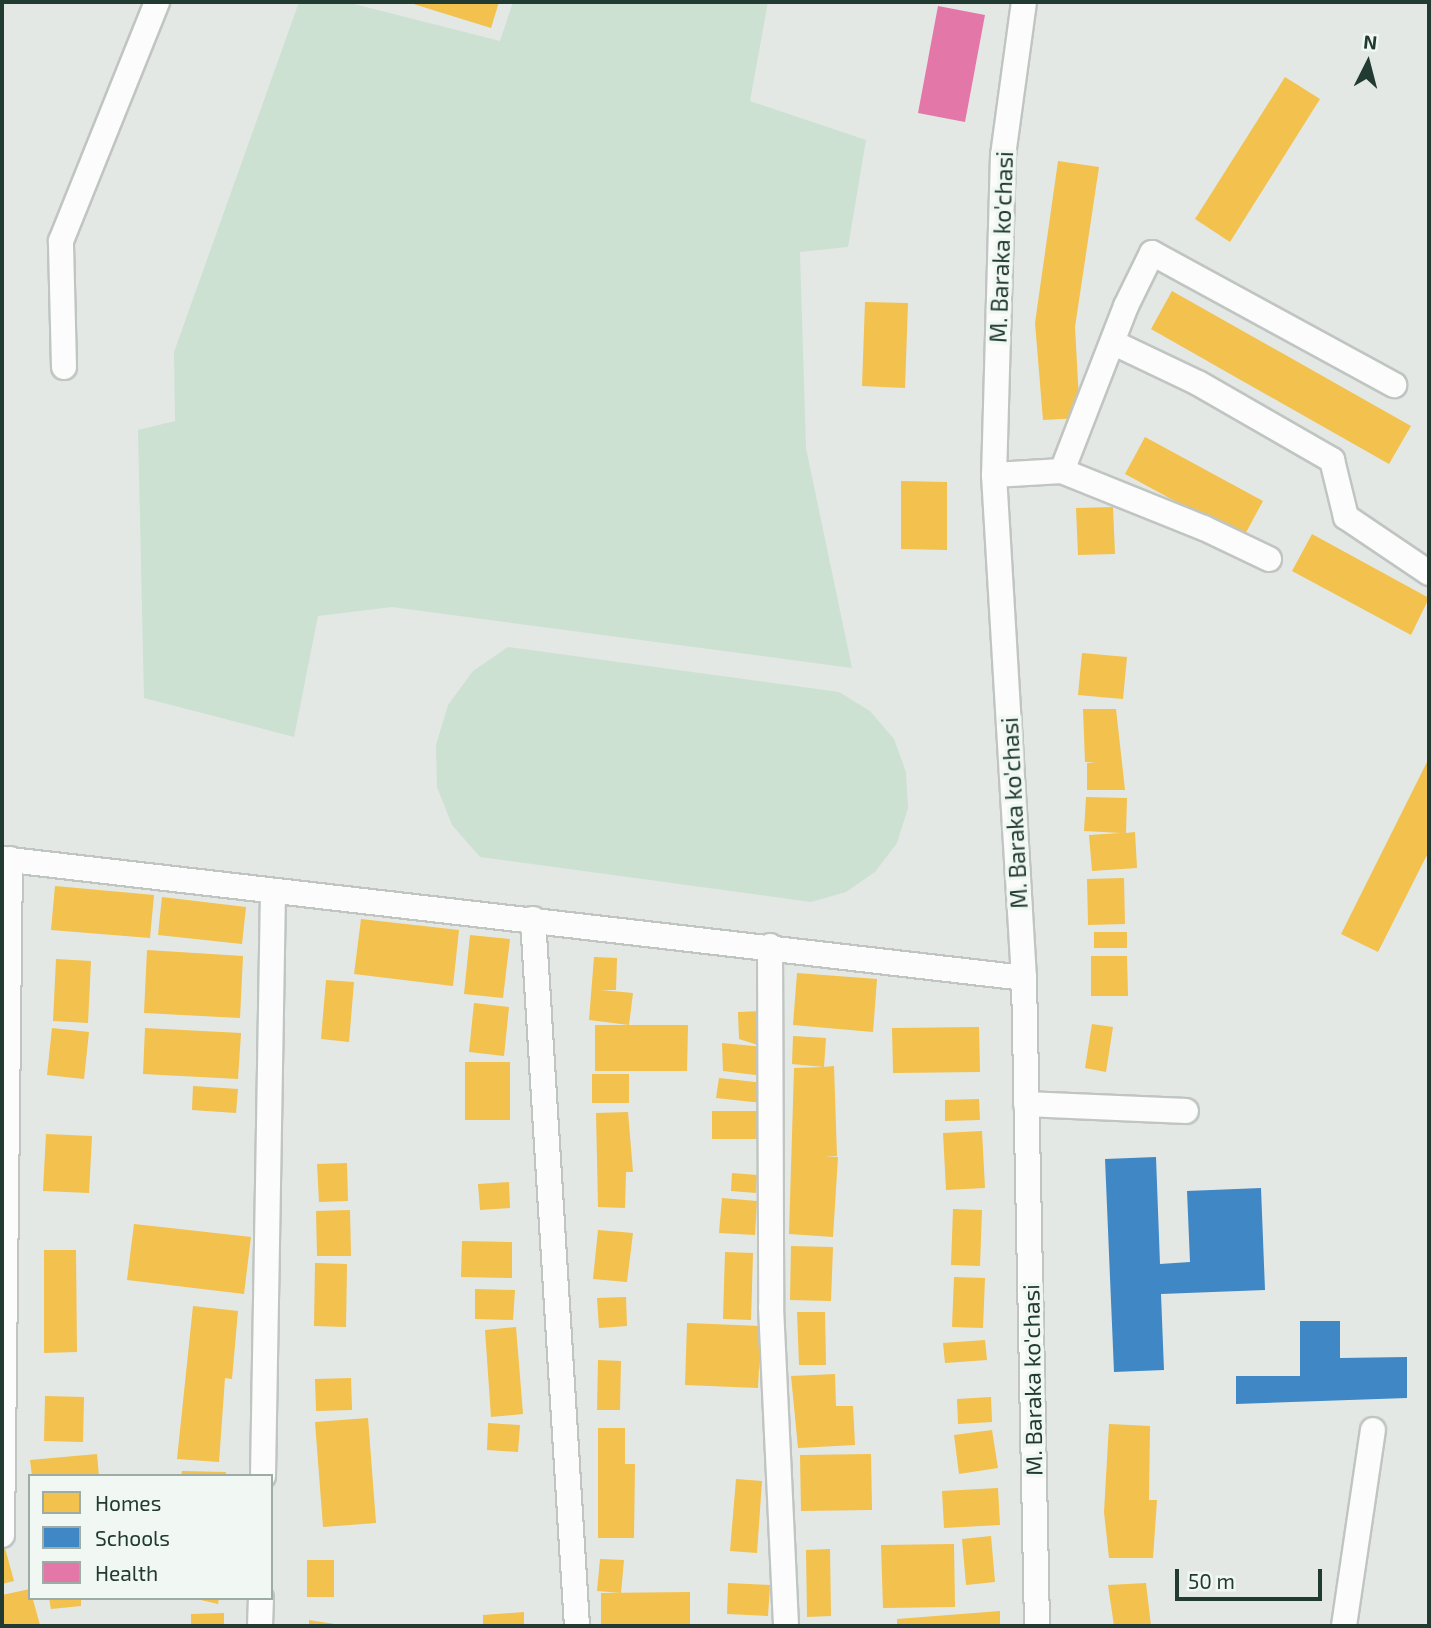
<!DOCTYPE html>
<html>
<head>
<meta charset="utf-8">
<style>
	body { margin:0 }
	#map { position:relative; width:1431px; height:1628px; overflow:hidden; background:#e3e8e5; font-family:"Exo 2",sans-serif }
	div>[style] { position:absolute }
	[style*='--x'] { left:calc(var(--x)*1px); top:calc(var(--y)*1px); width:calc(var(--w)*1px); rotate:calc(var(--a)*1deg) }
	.green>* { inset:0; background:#cce1d1 }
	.homes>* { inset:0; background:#f2c14e }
	.schools>* { inset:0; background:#3f88c5 }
	.health>* { inset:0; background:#e377a8 }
	.roads { filter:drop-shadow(2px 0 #c0c5c2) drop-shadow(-2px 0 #c0c5c2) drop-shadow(0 2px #c0c5c2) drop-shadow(0 -2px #c0c5c2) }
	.minor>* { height:24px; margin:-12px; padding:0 12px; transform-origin:12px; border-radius:12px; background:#fbfcfb }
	span { translate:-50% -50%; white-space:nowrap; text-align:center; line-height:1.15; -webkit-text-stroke:7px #f1f8f4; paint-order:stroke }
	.street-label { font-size:23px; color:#213b32 }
	.frame { position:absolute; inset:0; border:4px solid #213b32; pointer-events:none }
	.legend { position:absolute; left:28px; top:1474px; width:245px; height:126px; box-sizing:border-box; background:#f1f8f4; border:2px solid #9eaca6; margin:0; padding:9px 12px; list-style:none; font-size:21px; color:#213b32 }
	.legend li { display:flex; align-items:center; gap:14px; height:35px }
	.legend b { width:35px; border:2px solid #9eaca6 }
	.north { position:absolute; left:1333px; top:28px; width:70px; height:70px; -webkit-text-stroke:5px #f1f8f4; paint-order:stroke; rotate:6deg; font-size:19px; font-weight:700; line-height:28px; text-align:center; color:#213b32 }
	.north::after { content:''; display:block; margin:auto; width:24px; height:32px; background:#213b32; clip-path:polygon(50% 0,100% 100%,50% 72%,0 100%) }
	.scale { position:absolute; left:1175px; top:1569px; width:147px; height:32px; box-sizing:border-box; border:4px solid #213b32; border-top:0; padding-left:9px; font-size:21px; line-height:24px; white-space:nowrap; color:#213b32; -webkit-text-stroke:5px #f1f8f4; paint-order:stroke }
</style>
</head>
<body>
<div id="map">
	<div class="green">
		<div style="clip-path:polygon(299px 2px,346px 2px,500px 41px,513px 2px,768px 2px,750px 101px,866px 140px,848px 247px,800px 252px,806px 448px,852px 668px,392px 607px,318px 616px,294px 737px,144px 698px,138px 430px,175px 421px,174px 352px)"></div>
		<div style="clip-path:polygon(508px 647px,839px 692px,870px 711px,894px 739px,906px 772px,908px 808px,897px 843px,875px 872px,846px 892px,811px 902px,480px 857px,452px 825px,437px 787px,436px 745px,448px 705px,473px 671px)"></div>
	</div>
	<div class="homes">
		<div style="clip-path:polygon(407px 2px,499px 2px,491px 28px)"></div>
		<div style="clip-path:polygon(1285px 77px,1320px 99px,1230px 242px,1195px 219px)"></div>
		<div style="clip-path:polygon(1058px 161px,1099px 167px,1075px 327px,1080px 418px,1043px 420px,1035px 323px)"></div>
		<div style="clip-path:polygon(1172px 291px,1411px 426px,1389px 464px,1151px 329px)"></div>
		<div style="clip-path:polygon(865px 302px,908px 303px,905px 388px,862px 386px)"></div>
		<div style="clip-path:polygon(1145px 437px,1263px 501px,1243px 538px,1125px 474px)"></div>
		<div style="clip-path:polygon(901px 481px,947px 482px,947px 550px,901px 549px)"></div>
		<div style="clip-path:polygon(1113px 507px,1115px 554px,1078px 555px,1076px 508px)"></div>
		<div style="clip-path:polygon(1312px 534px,1429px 598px,1411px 635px,1292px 571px)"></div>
		<div style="clip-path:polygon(1082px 653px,1127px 657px,1123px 699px,1078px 695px)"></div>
		<div style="clip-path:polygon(1083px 709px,1116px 709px,1125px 790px,1087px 790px,1087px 763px,1096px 762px,1085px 762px)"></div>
		<div style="clip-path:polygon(1429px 758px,1429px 851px,1378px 952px,1341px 934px)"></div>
		<div style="clip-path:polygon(1086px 797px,1127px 798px,1126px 833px,1135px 832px,1137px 868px,1092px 871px,1089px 835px,1121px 833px,1084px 831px)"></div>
		<div style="clip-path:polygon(1124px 878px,1125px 924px,1088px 925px,1087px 879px)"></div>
		<div style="clip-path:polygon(55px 886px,154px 895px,150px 938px,51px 930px)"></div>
		<div style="clip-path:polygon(162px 897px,246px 907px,242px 944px,158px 935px)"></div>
		<div style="clip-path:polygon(361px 919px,459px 930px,453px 986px,354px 974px)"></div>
		<div style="clip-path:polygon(1094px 932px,1127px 932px,1127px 948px,1094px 948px)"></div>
		<div style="clip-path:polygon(470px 935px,510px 939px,503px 998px,464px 994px)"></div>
		<div style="clip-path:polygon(147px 950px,243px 956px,240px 1018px,144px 1013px)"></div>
		<div style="clip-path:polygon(1091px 956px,1127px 956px,1128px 996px,1091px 996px)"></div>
		<div style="clip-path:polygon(594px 957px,617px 958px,616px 990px,601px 990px,633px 993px,629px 1025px,589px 1020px)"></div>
		<div style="clip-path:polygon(56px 959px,91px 961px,88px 1023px,53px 1021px)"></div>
		<div style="clip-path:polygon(797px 973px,877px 979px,873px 1032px,793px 1025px)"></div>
		<div style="clip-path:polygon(326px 980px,354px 982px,349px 1042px,321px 1039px)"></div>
		<div style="clip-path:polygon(474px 1003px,509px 1007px,504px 1056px,469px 1052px)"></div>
		<div style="clip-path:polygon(763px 1011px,764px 1047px,739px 1039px,738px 1012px)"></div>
		<div style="clip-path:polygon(1092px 1024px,1113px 1027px,1106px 1072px,1085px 1068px)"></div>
		<div style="clip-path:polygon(595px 1025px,688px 1025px,687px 1071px,595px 1071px)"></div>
		<div style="clip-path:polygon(979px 1027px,980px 1072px,893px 1073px,892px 1028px)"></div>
		<div style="clip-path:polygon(52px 1028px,89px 1032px,84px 1079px,47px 1075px)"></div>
		<div style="clip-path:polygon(145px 1028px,241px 1033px,238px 1079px,143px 1074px)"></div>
		<div style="clip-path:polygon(793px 1036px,826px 1038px,824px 1067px,834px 1066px,837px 1156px,825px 1156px,838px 1157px,833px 1237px,789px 1234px,794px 1068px,824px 1067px,792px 1064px)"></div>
		<div style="clip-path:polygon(722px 1043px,764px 1047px,763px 1076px,723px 1071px)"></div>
		<div style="clip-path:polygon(465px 1062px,510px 1062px,510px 1120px,465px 1120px)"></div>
		<div style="clip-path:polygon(592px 1074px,629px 1074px,629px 1103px,592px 1103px)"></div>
		<div style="clip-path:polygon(719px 1078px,764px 1083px,762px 1103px,716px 1098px)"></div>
		<div style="clip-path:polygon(193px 1086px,238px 1089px,236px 1113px,192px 1110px)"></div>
		<div style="clip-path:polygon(979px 1099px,980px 1120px,945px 1121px,945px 1100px)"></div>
		<div style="clip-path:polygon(712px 1111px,759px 1111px,759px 1139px,712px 1139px)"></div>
		<div style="clip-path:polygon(628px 1112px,633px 1172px,626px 1172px,625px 1208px,598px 1207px,596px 1113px)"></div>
		<div style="clip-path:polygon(982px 1131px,985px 1188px,946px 1190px,943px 1133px)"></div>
		<div style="clip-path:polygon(46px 1134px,92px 1136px,89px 1193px,43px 1191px)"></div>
		<div style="clip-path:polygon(347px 1163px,348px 1201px,319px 1202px,317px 1164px)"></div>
		<div style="clip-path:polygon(732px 1173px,757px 1175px,756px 1193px,731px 1191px)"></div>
		<div style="clip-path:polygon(509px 1182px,510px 1208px,480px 1210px,478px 1184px)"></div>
		<div style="clip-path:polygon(722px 1198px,757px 1201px,755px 1235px,719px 1233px)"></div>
		<div style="clip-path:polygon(953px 1209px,982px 1210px,980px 1266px,951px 1265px)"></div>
		<div style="clip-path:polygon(350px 1210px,351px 1256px,317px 1256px,316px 1211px)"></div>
		<div style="clip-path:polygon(134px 1224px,251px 1237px,244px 1294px,127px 1280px)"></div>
		<div style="clip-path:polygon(598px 1230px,633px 1233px,627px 1282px,593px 1279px)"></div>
		<div style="clip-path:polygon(462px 1241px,512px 1242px,512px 1278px,461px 1277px)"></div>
		<div style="clip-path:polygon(791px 1246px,833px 1247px,831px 1301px,790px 1300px)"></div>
		<div style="clip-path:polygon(44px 1250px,76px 1250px,77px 1352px,44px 1353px)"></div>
		<div style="clip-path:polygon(725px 1252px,753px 1253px,751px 1320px,723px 1319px)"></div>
		<div style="clip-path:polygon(315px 1263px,347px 1264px,346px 1327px,314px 1326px)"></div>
		<div style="clip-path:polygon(954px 1277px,985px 1278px,983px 1328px,952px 1327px)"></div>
		<div style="clip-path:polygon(475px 1289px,515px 1290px,513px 1320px,475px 1319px)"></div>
		<div style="clip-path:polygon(626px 1297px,627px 1326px,599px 1328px,597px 1298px)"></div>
		<div style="clip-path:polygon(193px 1306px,238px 1311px,232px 1379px,225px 1378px,219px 1462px,177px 1459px)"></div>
		<div style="clip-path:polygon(797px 1312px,825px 1312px,826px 1365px,799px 1365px)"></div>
		<div style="clip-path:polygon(687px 1323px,761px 1326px,758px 1388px,685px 1385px)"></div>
		<div style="clip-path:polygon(516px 1327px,523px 1414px,491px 1417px,485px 1330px)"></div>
		<div style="clip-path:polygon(985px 1340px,987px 1360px,945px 1363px,943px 1343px)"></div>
		<div style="clip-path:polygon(598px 1360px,621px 1361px,620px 1410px,597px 1410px)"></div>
		<div style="clip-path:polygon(835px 1374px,836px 1406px,853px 1406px,855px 1445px,798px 1448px,791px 1376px)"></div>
		<div style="clip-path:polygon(351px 1378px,352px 1410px,316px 1411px,315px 1379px)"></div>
		<div style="clip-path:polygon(45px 1396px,84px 1397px,83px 1442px,44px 1441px)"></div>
		<div style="clip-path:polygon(991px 1397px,992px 1422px,958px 1424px,957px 1399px)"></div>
		<div style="clip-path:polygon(368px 1418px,376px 1523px,323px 1527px,315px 1422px)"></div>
		<div style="clip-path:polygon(488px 1423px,520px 1425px,518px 1452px,487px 1450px)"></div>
		<div style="clip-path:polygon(1109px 1424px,1150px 1426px,1149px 1500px,1157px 1500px,1153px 1558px,1109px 1558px,1104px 1512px)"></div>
		<div style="clip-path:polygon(598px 1428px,625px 1428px,625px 1464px,635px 1464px,634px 1538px,598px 1538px)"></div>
		<div style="clip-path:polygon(992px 1430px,998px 1468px,959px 1474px,954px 1435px)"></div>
		<div style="clip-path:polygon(97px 1454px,99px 1476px,32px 1476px,30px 1460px)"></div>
		<div style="clip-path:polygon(871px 1454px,872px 1510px,801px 1511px,800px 1455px)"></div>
		<div style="clip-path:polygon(182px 1471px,226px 1472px,226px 1476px,181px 1476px)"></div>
		<div style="clip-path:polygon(736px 1479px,762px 1481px,757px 1553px,730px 1551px)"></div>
		<div style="clip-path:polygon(998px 1488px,1000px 1525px,944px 1528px,942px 1491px)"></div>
		<div style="clip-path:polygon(991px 1536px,995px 1582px,966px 1585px,962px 1539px)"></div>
		<div style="clip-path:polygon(2px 1537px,14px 1581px,2px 1584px)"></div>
		<div style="clip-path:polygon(954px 1544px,955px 1607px,883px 1608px,881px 1545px)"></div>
		<div style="clip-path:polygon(830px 1549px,831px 1616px,807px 1617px,806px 1550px)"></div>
		<div style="clip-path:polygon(600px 1559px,624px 1560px,621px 1593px,597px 1591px)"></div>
		<div style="clip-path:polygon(307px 1560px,334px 1560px,334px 1597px,307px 1597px)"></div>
		<div style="clip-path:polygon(728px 1583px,770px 1585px,768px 1616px,727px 1614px)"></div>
		<div style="clip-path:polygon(1146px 1583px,1151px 1626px,1114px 1626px,1108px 1585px)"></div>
		<div style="clip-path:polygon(30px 1589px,40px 1625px,2px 1626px,2px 1595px)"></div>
		<div style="clip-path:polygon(690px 1592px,690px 1626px,601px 1626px,601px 1593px)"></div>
		<div style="clip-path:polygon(49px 1598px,81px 1598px,81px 1606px,51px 1609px)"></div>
		<div style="clip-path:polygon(192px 1598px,219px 1598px,218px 1604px)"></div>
		<div style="clip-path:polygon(1000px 1611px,1000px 1626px,897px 1626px,897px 1619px)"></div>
		<div style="clip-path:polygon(524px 1612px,524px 1626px,483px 1626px,483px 1615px)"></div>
		<div style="clip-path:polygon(224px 1613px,224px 1626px,191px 1626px,191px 1614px)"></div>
		<div style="clip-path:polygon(309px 1620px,341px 1625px,341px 1626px,309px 1626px)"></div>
	</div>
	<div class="schools">
		<div style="clip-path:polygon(1156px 1157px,1160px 1264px,1190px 1262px,1187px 1191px,1261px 1188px,1265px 1290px,1161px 1294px,1164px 1370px,1114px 1372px,1105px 1159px)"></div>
		<div style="clip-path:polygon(1300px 1321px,1340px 1321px,1340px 1358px,1407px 1357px,1407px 1398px,1236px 1404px,1236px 1376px,1300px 1376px)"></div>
	</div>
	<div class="health">
		<div style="clip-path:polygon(938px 6px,985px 15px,965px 122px,918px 113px)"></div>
	</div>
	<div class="roads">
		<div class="minor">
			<div style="--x:1024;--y:2;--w:154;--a:97.8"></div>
			<div style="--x:1003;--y:155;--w:320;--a:91.6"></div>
			<div style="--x:994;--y:475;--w:504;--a:86.59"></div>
			<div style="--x:1024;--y:978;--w:648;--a:88.85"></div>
			<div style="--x:1114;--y:343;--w:93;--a:25.5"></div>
			<div style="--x:1198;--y:383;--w:155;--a:29.9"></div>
			<div style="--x:1332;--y:460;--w:59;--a:76.2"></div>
			<div style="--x:1346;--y:517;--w:100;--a:34"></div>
			<div style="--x:64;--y:367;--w:126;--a:-91.4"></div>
			<div style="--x:61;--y:241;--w:258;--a:-68.1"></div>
			<div style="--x:1062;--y:471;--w:177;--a:-68.8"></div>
			<div style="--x:1126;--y:306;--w:59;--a:-63.9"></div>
			<div style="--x:1152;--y:253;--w:276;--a:28.6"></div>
			<div style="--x:994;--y:475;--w:68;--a:-3.4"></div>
			<div style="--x:1062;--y:471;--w:153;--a:21.9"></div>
			<div style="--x:1204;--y:528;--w:72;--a:25.5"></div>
			<div style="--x:2;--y:859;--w:1029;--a:6.64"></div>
			<div style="--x:533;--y:919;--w:708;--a:86.44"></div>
			<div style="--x:770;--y:946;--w:361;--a:89.8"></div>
			<div style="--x:771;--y:1307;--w:319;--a:87.3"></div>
			<div style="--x:1026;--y:1104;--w:160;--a:2.5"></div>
			<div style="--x:263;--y:1476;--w:583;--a:-89.02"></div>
			<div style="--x:2;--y:1535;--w:676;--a:-89.32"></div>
			<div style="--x:260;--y:1626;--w:28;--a:-88"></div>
			<div style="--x:1344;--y:1626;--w:198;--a:-81.6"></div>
		</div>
	</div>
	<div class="street-label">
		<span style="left:1001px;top:247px;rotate:-88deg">M. Baraka ko'chasi</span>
		<span style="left:1014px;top:813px;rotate:-93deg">M. Baraka ko'chasi</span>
		<span style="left:1032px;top:1380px;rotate:-91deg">M. Baraka ko'chasi</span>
	</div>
	<div class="frame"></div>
	<ul class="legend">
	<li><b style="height:19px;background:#f2c14e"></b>Homes</li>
	<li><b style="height:19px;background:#3f88c5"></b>Schools</li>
	<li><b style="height:19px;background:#e377a8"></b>Health</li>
	</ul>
	<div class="north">N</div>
	<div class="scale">50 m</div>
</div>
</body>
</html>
